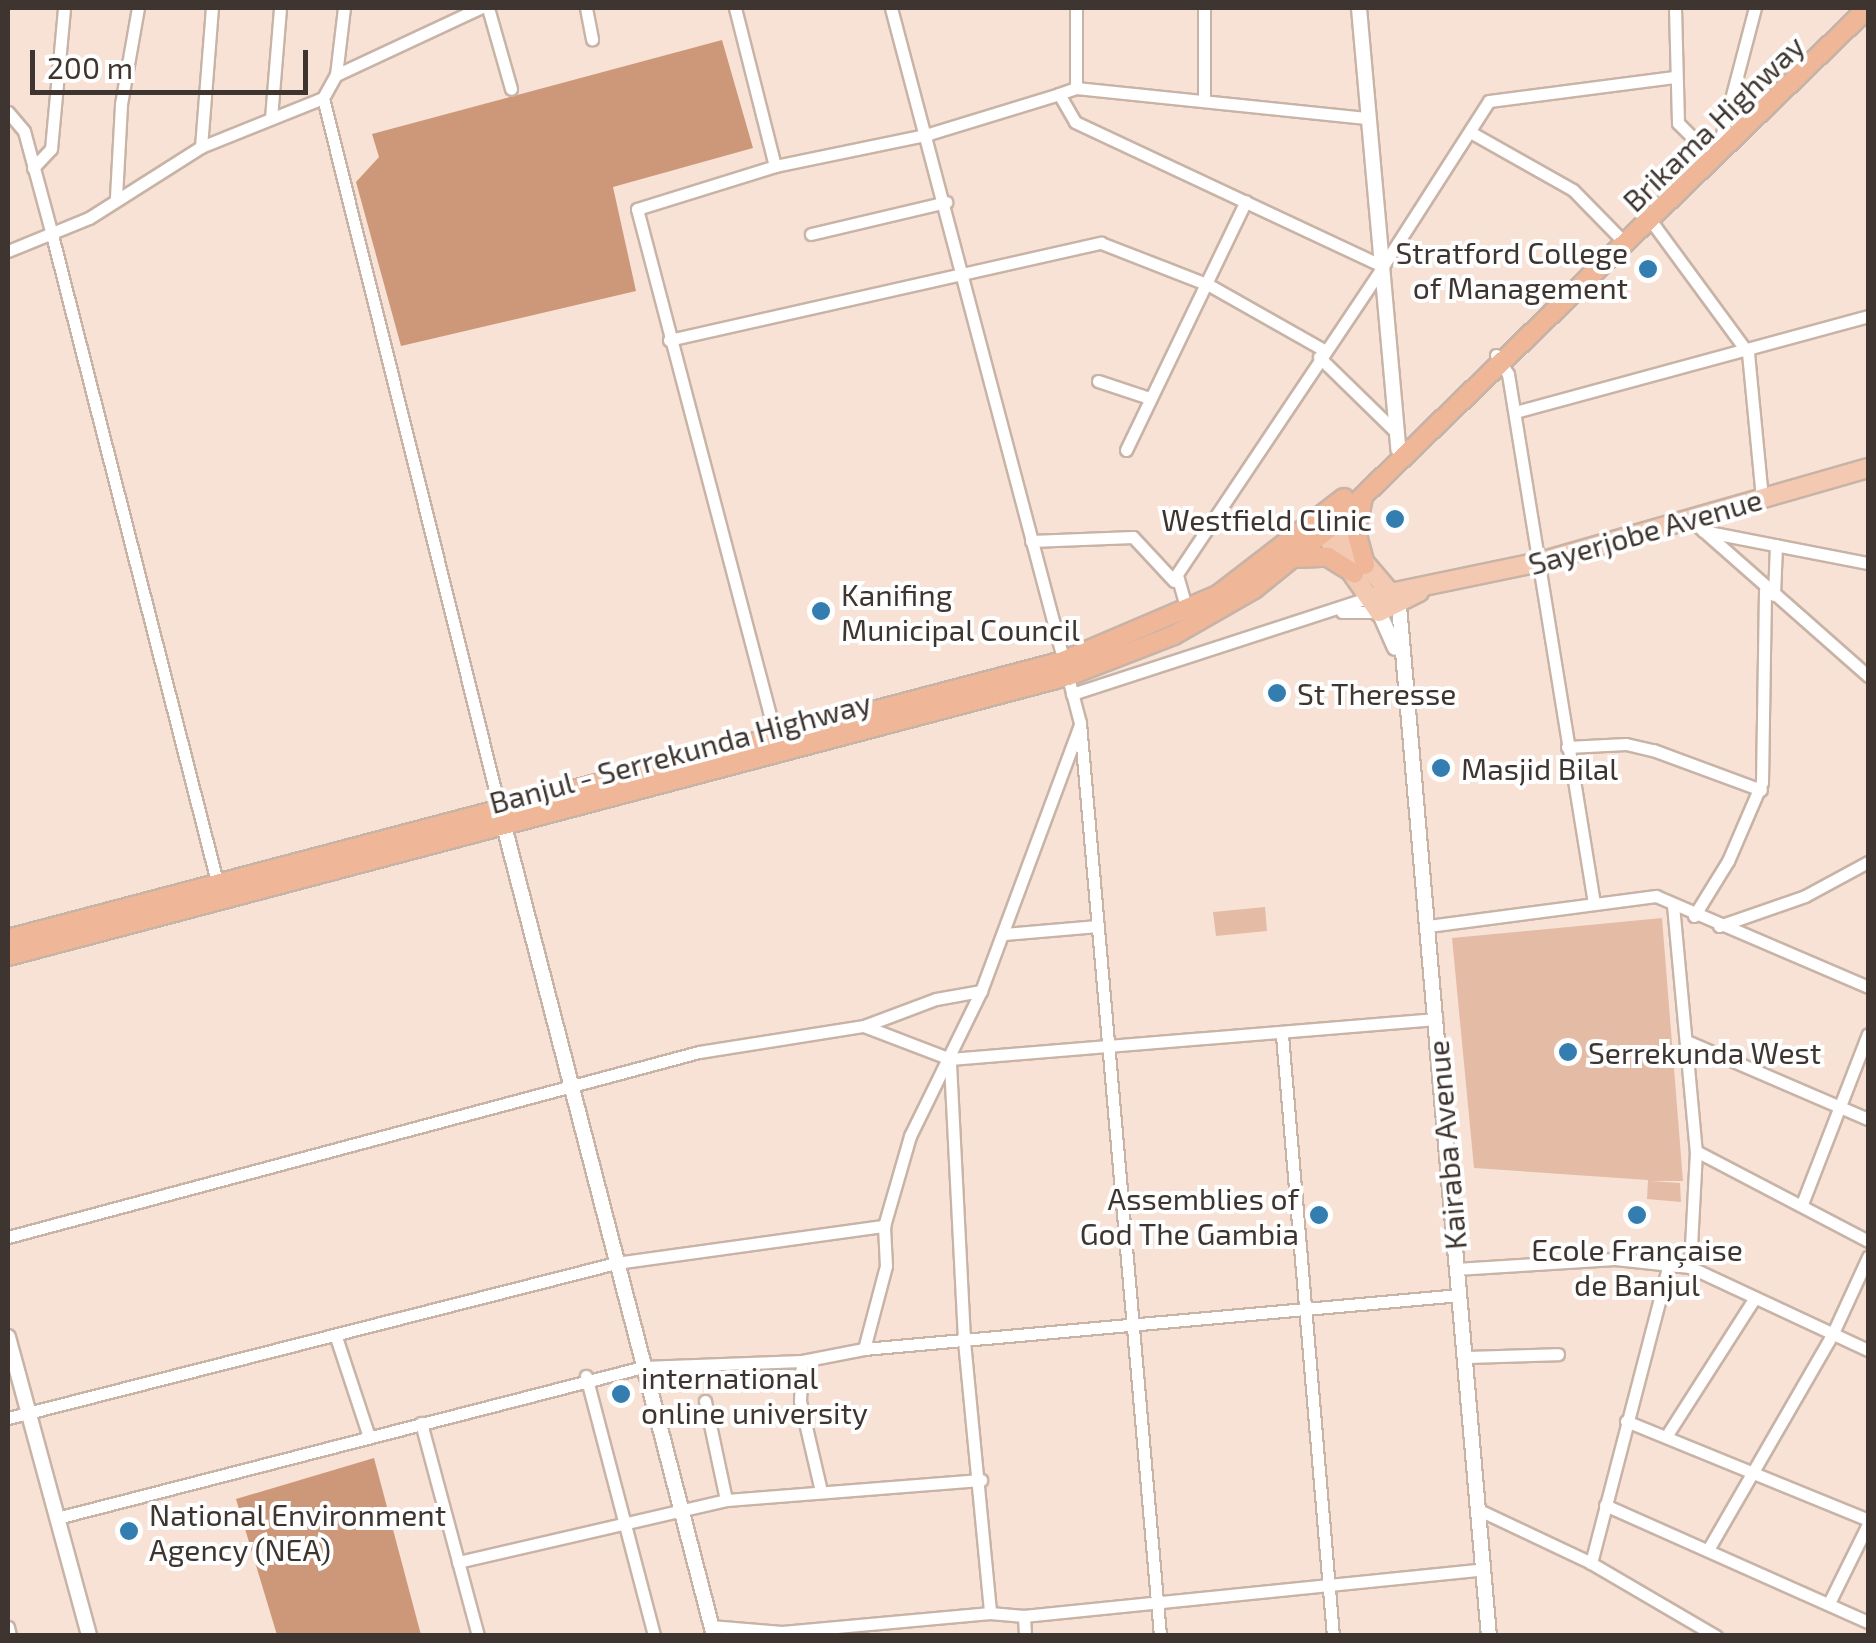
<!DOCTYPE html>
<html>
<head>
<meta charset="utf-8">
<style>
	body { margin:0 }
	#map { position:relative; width:1876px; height:1643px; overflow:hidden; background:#f8e2d6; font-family:"Exo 2",sans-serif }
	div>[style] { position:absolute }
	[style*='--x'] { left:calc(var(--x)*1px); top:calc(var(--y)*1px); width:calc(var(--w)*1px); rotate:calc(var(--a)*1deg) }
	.green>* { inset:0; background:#e4bca6 }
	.forest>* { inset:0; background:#cd987a }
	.roads { filter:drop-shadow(2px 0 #c8b3a7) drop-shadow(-2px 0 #c8b3a7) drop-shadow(0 2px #c8b3a7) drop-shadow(0 -2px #c8b3a7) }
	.minor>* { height:11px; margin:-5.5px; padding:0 5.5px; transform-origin:5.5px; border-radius:5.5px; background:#fff }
	.tertiary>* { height:14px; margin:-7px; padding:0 7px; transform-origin:7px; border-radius:7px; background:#fff }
	.primary>* { height:18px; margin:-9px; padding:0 9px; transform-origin:9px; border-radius:9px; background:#f3c9b1 }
	.trunk>* { height:18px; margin:-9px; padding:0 9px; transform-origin:9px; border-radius:9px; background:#efb797 }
	.dots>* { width:28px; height:28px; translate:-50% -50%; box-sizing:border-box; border:5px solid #fff; border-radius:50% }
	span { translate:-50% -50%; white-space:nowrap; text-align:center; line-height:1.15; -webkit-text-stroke:8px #fff; paint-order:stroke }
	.street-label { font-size:30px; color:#3e3530 }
	.poi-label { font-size:30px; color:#3e3530 }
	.right { translate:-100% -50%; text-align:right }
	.left { translate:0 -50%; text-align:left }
	.frame { position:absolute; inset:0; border:10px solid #3e3530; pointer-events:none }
	.scale { position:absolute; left:30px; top:50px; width:278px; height:45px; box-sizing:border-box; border:5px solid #3e3530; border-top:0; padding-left:12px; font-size:30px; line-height:35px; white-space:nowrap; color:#3e3530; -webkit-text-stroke:8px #fff; paint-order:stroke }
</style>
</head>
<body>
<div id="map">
	<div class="green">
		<div style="clip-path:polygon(1265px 907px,1267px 931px,1216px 936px,1213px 912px)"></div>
		<div style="clip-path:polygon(1662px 918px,1683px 1181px,1651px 1181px,1680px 1183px,1681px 1202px,1647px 1199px,1648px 1180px,1474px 1168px,1452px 938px)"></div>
	</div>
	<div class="forest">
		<div style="clip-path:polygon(722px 40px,753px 148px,613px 187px,636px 291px,401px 346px,356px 182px,379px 157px,372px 134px)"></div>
		<div style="clip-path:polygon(374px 1458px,421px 1635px,277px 1635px,236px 1499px)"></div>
	</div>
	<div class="roads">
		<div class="minor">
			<div style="--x:488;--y:8;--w:84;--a:74.1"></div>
			<div style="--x:586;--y:8;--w:32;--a:79"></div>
			<div style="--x:735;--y:8;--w:163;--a:75.8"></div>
			<div style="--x:891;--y:8;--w:740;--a:75.19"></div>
			<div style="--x:1080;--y:723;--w:916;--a:84.99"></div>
			<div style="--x:1076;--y:8;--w:80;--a:90"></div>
			<div style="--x:1076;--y:88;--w:18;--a:161"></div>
			<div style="--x:1059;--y:94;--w:32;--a:60"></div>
			<div style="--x:1075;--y:122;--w:340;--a:25.1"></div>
			<div style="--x:1383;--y:266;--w:196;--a:-57.3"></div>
			<div style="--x:1489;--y:101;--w:187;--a:-7.4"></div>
			<div style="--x:1675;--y:8;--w:115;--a:88.5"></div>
			<div style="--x:1678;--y:123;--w:42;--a:45"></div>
			<div style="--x:336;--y:75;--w:159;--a:-25"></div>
			<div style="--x:1076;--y:88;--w:294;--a:5.9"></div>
			<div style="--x:1204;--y:97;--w:89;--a:-90"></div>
			<div style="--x:323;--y:98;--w:734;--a:76.04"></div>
			<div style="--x:8;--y:112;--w:25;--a:50"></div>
			<div style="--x:24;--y:131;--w:104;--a:74.9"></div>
			<div style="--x:51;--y:231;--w:672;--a:75.69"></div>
			<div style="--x:271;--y:118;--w:110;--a:-85.3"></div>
			<div style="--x:1472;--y:133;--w:116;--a:29.4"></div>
			<div style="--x:1573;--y:190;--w:66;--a:45.6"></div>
			<div style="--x:1720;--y:141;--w:138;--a:-75.3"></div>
			<div style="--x:201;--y:147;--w:139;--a:-85.5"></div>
			<div style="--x:33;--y:168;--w:26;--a:-47"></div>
			<div style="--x:51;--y:149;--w:142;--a:-84.7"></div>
			<div style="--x:116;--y:197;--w:93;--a:-86.9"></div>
			<div style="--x:121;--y:104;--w:97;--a:-80"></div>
			<div style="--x:1651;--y:221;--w:164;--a:53.7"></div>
			<div style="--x:1748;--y:353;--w:146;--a:84.5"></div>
			<div style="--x:811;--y:234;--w:139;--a:-13.3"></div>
			<div style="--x:8;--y:251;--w:87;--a:-22.2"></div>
			<div style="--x:89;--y:218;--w:133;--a:-32.4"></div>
			<div style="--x:201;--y:147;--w:131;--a:-21.9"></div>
			<div style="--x:323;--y:98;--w:26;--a:-61"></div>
			<div style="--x:336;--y:75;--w:67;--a:-83.2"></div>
			<div style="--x:669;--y:340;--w:443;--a:-12.7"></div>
			<div style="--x:1101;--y:243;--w:116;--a:21.3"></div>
			<div style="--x:1209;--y:285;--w:132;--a:29.5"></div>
			<div style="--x:1496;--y:355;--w:22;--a:58"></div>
			<div style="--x:1508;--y:374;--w:536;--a:80.77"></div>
			<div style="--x:1319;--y:357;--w:109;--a:44.3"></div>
			<div style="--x:1098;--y:381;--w:54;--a:18.4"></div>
			<div style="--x:1515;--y:412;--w:366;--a:-15.2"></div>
			<div style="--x:1126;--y:450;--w:276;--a:-64.3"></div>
			<div style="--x:1689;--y:518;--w:239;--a:41.4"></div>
			<div style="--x:1703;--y:531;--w:168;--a:11"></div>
			<div style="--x:1031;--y:541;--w:102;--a:-2.2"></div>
			<div style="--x:1133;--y:537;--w:60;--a:47"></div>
			<div style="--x:1774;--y:595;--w:50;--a:-87.7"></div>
			<div style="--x:1187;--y:610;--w:37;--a:-106"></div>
			<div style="--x:1177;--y:574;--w:371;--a:-56.2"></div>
			<div style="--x:1342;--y:612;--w:37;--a:0"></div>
			<div style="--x:1072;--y:694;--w:314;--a:-18"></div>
			<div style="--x:776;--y:738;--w:547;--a:-104.72"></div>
			<div style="--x:637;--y:209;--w:145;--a:-17.3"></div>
			<div style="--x:775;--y:166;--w:157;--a:-11.7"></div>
			<div style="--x:929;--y:134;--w:136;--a:-17.1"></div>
			<div style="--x:1567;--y:747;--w:59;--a:-2.9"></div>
			<div style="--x:1626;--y:744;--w:28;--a:13"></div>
			<div style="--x:1653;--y:750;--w:115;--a:20.3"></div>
			<div style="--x:1673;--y:905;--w:247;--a:84.7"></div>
			<div style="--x:1696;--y:1151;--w:116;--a:93"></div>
			<div style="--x:1694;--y:916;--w:65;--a:-58.3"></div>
			<div style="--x:1728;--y:861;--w:86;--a:-66.7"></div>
			<div style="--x:1762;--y:782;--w:192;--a:-89.1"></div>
			<div style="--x:1428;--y:926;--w:230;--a:-7.5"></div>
			<div style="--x:1656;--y:896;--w:231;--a:23.2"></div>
			<div style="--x:1719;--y:926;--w:91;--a:-19.2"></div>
			<div style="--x:1805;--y:896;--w:72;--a:-28.4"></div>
			<div style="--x:1004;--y:934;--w:94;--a:-4.9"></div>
			<div style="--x:864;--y:1026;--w:77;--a:-20.6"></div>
			<div style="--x:936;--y:999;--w:46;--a:-10.1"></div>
			<div style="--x:1282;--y:1035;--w:603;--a:85.15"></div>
			<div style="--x:1689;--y:1042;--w:195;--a:23.3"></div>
			<div style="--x:950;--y:1063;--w:278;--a:87.1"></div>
			<div style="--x:964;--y:1341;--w:273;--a:84.5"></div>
			<div style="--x:1696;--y:1151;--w:194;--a:27.6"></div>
			<div style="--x:1802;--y:1204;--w:182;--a:-68.8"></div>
			<div style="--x:8;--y:1237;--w:715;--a:-14.99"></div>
			<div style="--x:699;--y:1052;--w:167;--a:-9"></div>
			<div style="--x:864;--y:1026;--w:92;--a:21"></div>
			<div style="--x:950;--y:1059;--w:488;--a:-4.7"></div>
			<div style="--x:1456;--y:1269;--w:159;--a:-3.6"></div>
			<div style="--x:1615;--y:1259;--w:75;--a:6.1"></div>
			<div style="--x:1690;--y:1267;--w:196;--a:25"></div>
			<div style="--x:336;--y:1337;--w:105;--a:71.7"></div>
			<div style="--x:864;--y:1349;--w:86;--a:-75.2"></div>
			<div style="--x:886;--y:1266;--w:40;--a:-92.9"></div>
			<div style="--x:1465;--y:1357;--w:93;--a:-1.8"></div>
			<div style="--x:802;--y:1361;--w:40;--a:92.9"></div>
			<div style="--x:800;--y:1401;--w:92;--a:76.9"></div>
			<div style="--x:586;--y:1376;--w:269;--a:75.3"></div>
			<div style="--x:705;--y:1401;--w:101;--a:78"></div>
			<div style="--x:8;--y:1418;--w:627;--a:-14.3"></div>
			<div style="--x:616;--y:1263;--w:271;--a:-7.9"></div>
			<div style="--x:884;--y:1226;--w:94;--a:-73.9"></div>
			<div style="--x:910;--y:1136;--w:161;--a:-63.9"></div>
			<div style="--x:981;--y:991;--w:282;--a:-69.6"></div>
			<div style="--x:1626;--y:1421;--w:261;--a:22.2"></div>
			<div style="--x:421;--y:1423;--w:220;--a:75"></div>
			<div style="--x:1667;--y:1435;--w:161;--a:-57.4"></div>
			<div style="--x:1605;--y:1505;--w:288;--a:24"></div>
			<div style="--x:1479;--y:1510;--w:124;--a:25.3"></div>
			<div style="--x:1591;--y:1563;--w:145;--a:30.3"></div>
			<div style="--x:57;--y:1518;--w:605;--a:-14.45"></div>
			<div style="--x:643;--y:1367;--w:159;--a:-2.2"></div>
			<div style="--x:802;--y:1361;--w:63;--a:-11"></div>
			<div style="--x:864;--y:1349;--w:598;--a:-5.18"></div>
			<div style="--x:1709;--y:1548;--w:248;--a:-60"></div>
			<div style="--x:1833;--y:1333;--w:84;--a:-65.3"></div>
			<div style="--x:458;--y:1562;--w:275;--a:-13"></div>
			<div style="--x:726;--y:1500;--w:256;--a:-4.5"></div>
			<div style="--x:1591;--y:1563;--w:309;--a:-75.4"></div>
			<div style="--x:1829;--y:1603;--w:88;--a:-63.7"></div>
			<div style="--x:1024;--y:1616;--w:20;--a:87"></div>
			<div style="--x:710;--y:1626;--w:72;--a:4.8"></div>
			<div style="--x:782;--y:1632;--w:209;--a:-5.2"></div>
			<div style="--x:990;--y:1613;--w:34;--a:5"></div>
			<div style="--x:1024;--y:1616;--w:462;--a:-5.8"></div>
			<div style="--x:8;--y:1627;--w:9;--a:77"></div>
		</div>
		<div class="tertiary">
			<div style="--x:1359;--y:8;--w:443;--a:84.9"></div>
			<div style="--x:1399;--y:606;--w:1034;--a:85.01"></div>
			<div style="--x:1379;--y:612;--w:39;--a:66"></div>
			<div style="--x:502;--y:818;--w:845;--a:75.47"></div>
			<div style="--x:8;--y:1337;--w:310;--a:74.8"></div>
		</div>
		<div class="primary">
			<div style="--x:1330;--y:522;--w:99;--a:49.5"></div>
			<div style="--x:1317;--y:523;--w:108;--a:55.1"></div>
			<div style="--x:1379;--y:612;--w:45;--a:-26.6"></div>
			<div style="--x:1371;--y:597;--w:173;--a:-11.7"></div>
			<div style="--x:1540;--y:562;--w:341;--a:-16"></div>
		</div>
		<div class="trunk">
			<div style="--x:1363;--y:498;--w:34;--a:102"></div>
			<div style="--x:1356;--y:531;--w:35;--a:75"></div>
			<div style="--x:1294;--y:558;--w:34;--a:-2"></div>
			<div style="--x:1328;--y:557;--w:31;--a:32"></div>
			<div style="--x:8;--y:939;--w:1091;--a:-14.76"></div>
			<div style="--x:1063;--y:661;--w:168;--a:-23.1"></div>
			<div style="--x:1218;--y:595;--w:159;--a:-37.6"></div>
			<div style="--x:8;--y:956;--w:1096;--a:-14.8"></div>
			<div style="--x:1068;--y:676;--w:114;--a:-21.1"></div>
			<div style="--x:1174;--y:635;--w:92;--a:-29.9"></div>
			<div style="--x:1254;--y:589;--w:102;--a:-39"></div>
			<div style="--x:1333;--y:525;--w:744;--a:-44.02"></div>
		</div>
	</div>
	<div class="dots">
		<div style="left:1648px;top:269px;background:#337db0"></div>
		<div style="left:1395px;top:519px;background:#337db0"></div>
		<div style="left:821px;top:611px;background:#337db0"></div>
		<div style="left:1277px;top:693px;background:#337db0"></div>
		<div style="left:1441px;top:768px;background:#337db0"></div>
		<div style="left:1568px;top:1052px;background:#337db0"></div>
		<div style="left:1319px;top:1215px;background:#337db0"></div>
		<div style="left:1637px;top:1215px;background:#337db0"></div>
		<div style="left:621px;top:1394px;background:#337db0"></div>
		<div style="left:129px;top:1531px;background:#337db0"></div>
	</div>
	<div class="street-label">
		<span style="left:1713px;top:123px;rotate:-44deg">Brikama Highway</span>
		<span style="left:1645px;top:531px;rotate:-16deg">Sayerjobe Avenue</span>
		<span style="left:680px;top:752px;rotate:-15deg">Banjul - Serrekunda Highway</span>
		<span style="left:1446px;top:1145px;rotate:-95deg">Kairaba Avenue</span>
	</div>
	<div class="poi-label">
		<span class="right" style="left:1628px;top:269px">Stratford College<br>of Management</span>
		<span class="right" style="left:1372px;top:519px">Westfield Clinic</span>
		<span class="left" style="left:841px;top:611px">Kanifing<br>Municipal Council</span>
		<span class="left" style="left:1297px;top:693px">St Theresse</span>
		<span class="left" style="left:1461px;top:768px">Masjid Bilal</span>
		<span class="left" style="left:1588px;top:1052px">Serrekunda West</span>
		<span class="right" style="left:1299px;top:1215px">Assemblies of<br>God The Gambia</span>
		<span style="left:1637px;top:1266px">Ecole Française<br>de Banjul</span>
		<span class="left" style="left:641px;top:1394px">international<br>online university</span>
		<span class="left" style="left:149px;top:1531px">National Environment<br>Agency (NEA)</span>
	</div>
	<div class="frame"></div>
	<div class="scale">200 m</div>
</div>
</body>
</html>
